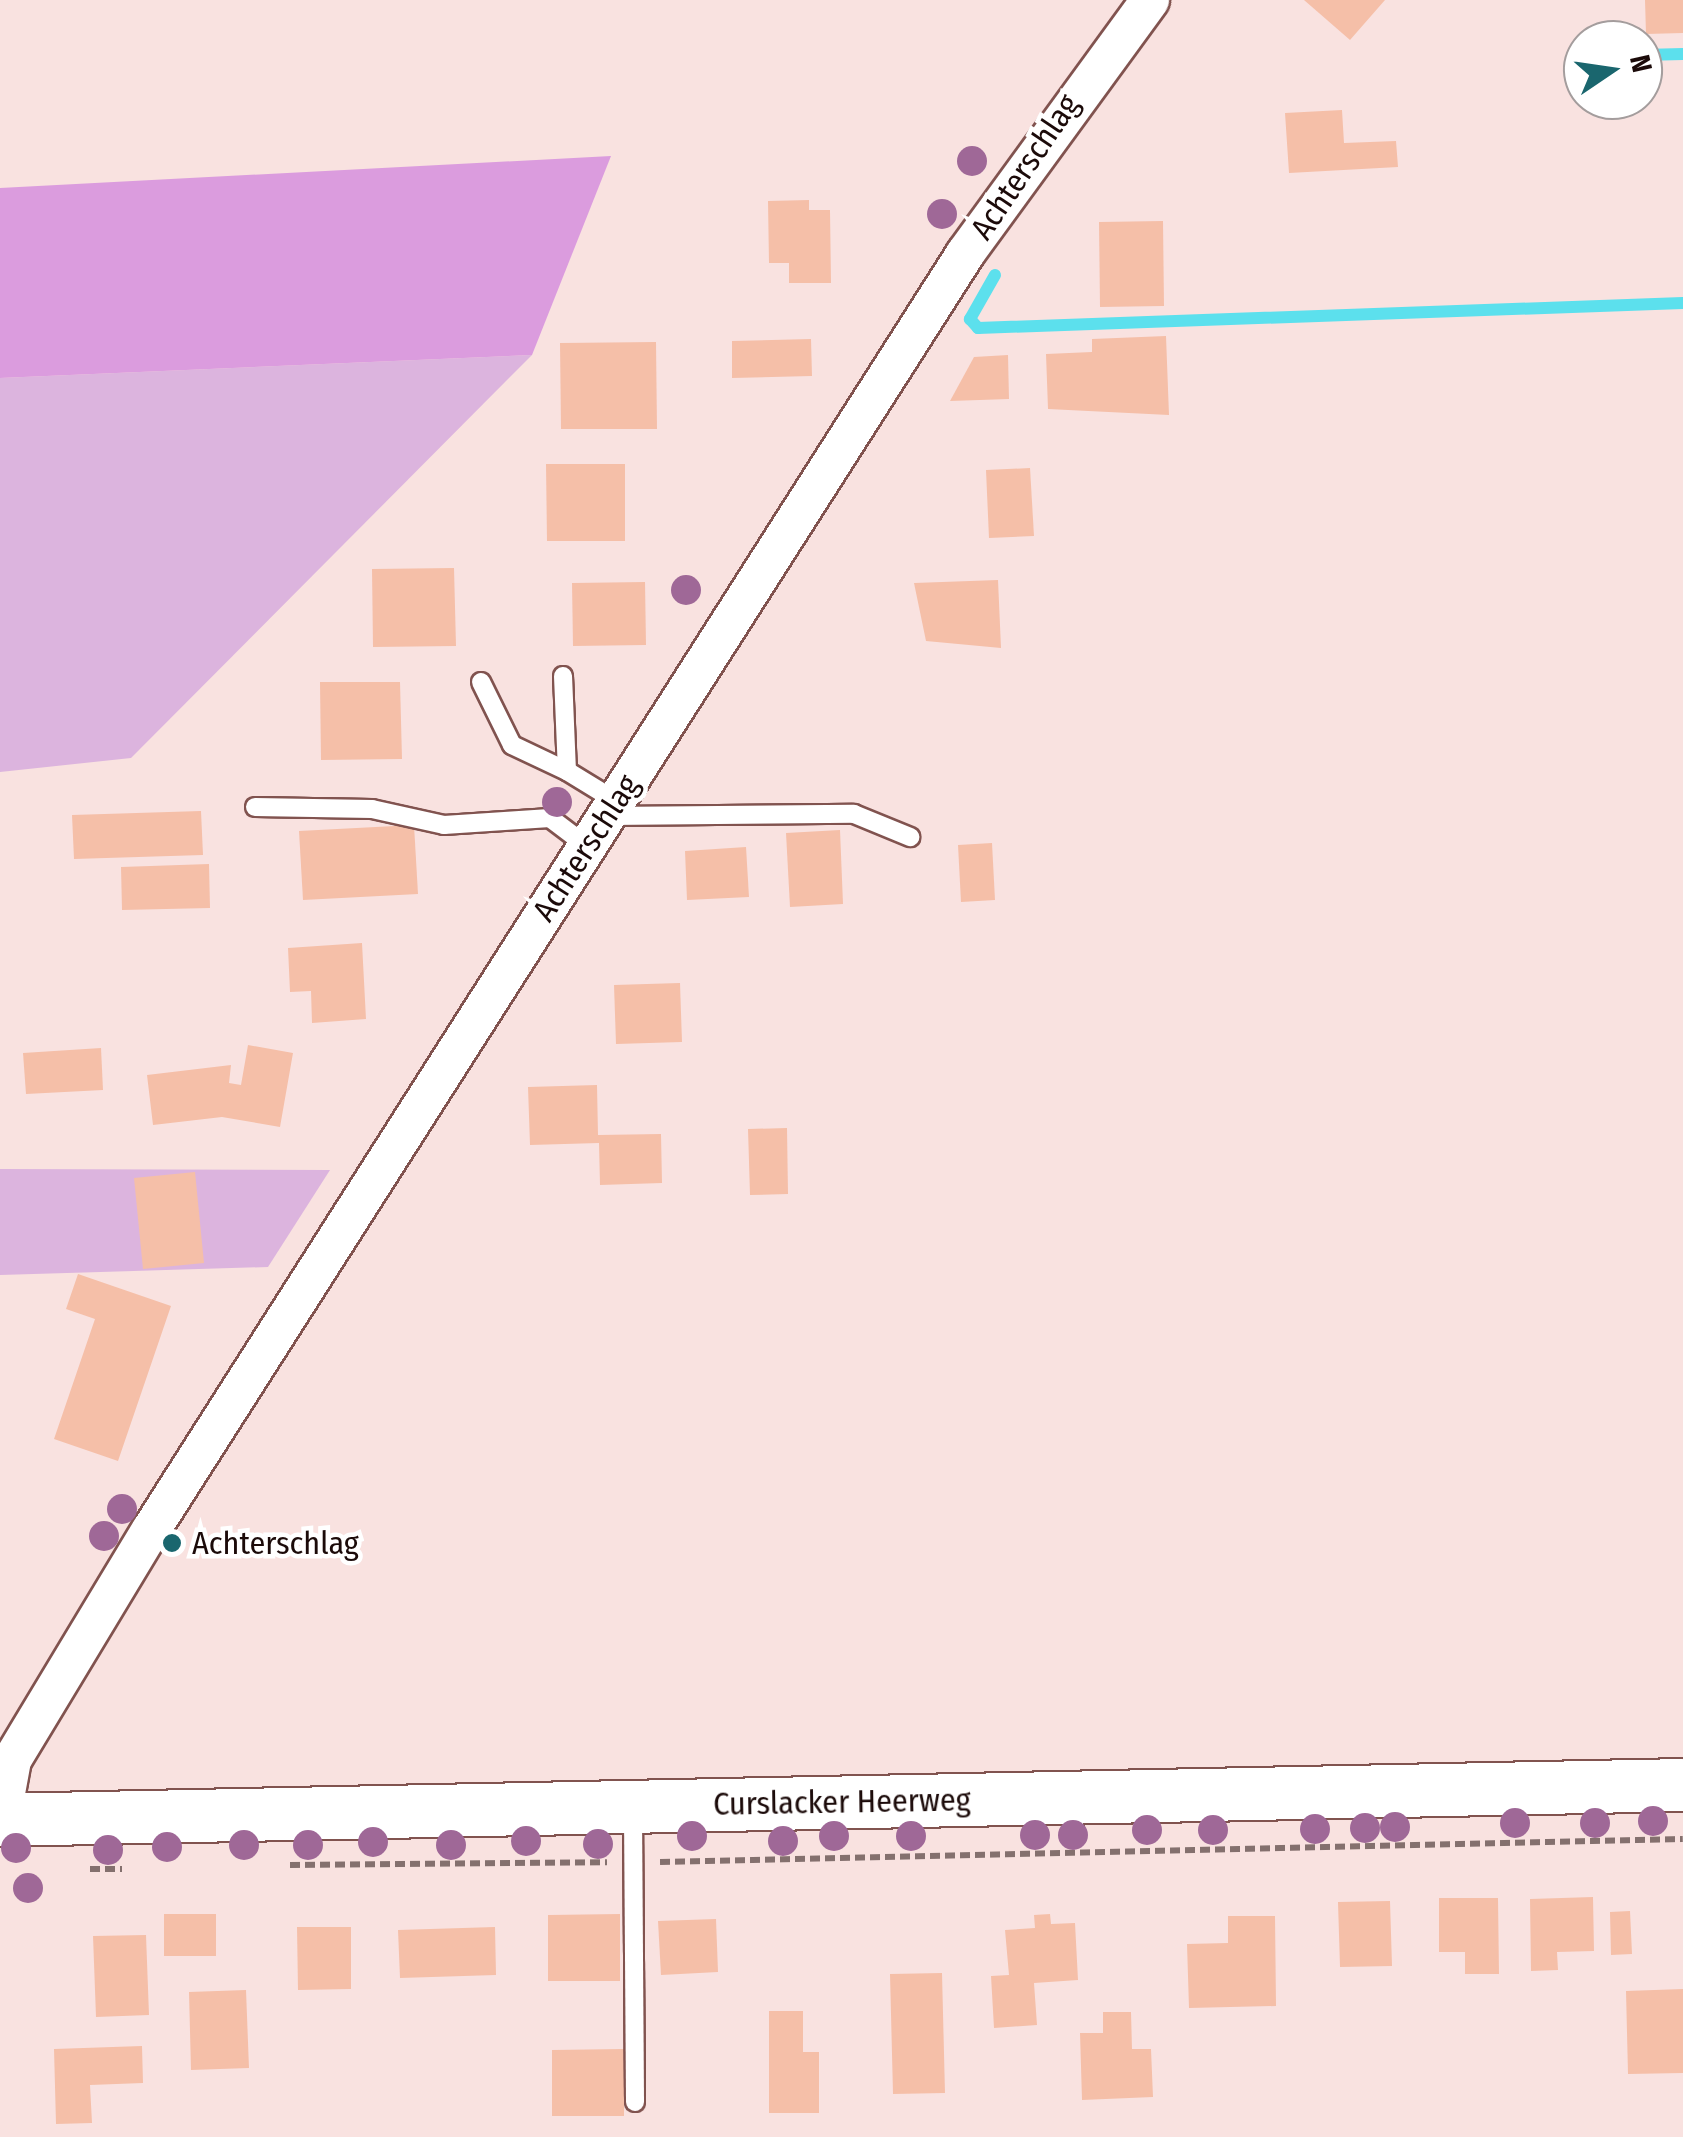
<!DOCTYPE html>
<html>
<head>
<meta charset="utf-8">
<style>
	body { margin:0 }
	#map { position:relative; width:1683px; height:2137px; overflow:hidden; background:#f9e2e0; font-family:"Fira Sans Condensed",sans-serif }
	div>[style] { position:absolute }
	[style*='--x'] { left:calc(var(--x)*1px); top:calc(var(--y)*1px); width:calc(var(--w)*1px); rotate:calc(var(--a)*1deg) }
	.green>* { inset:0; background:#dcb4de }
	.forest>* { inset:0; background:#db9cde }
	.stream>* { height:12px; margin:-6px; padding:0 6px; transform-origin:6px; border-radius:6px; background:#5ce0ed }
	.building>* { inset:0; background:#f5bfa8 }
	.path>* { height:6px; margin-top:-3px; transform-origin:0; background:repeating-linear-gradient(90deg,#84706e 0 10px,transparent 0 15px) }
	.roads { filter:drop-shadow(2px 0 #81534f) drop-shadow(-2px 0 #81534f) drop-shadow(0 2px #81534f) drop-shadow(0 -2px #81534f) }
	.lane>* { height:18px; margin:-9px; padding:0 9px; transform-origin:9px; border-radius:9px; background:#fff }
	.street>* { height:38px; margin:-19px; padding:0 19px; transform-origin:19px; border-radius:19px; background:#fff }
	.secondary>* { height:52px; margin:-26px; padding:0 26px; transform-origin:26px; border-radius:26px; background:#fff }
	.trees>* { width:30px; height:30px; margin:-15px; border-radius:50%; background:#9f6897 }
	.dots>* { width:28px; height:28px; translate:-50% -50%; box-sizing:border-box; border:5px solid #fff; border-radius:50% }
	span { translate:-50% -50%; white-space:nowrap; text-align:center; line-height:1.15; -webkit-text-stroke:9px #fff; paint-order:stroke }
	.street-label { font-size:32px; color:#1b0a09 }
	.poi-label { font-size:32px; color:#1b0a09 }
	.left { translate:0 -50%; text-align:left }
	.north { position:absolute; left:1563px; top:20px; width:100px; height:100px; box-sizing:border-box; background:#fff; border:2px solid #a49d9d; border-radius:50%; rotate:77deg; font-size:28px; font-weight:700; line-height:40px; text-align:center; color:#1b0a09 }
	.north::after { content:''; display:block; margin:auto; width:35px; height:45px; background:#1a666e; clip-path:polygon(50% 0,100% 100%,50% 72%,0 100%) }
</style>
</head>
<body>
<div id="map">
	<div class="green">
		<div style="clip-path:polygon(532px 355px,131px 758px,0 772px,0 378px)"></div>
		<div style="clip-path:polygon(0 1169px,330px 1170px,268px 1267px,0 1275px)"></div>
	</div>
	<div class="forest">
		<div style="clip-path:polygon(611px 156px,532px 355px,0 378px,0 188px)"></div>
	</div>
	<div class="stream">
		<div style="--x:1643;--y:55;--w:40;--a:-1.4"></div>
		<div style="--x:995;--y:275;--w:51;--a:119.6"></div>
		<div style="--x:970;--y:319;--w:12;--a:48"></div>
		<div style="--x:978;--y:328;--w:705;--a:-2.03"></div>
	</div>
	<div class="building">
		<div style="clip-path:polygon(1304px 0,1385px 0,1350px 40px)"></div>
		<div style="clip-path:polygon(1645px 0,1683px 0,1683px 33px,1646px 34px)"></div>
		<div style="clip-path:polygon(1342px 110px,1344px 143px,1396px 141px,1398px 167px,1289px 173px,1285px 113px)"></div>
		<div style="clip-path:polygon(809px 200px,809px 210px,830px 210px,831px 283px,789px 283px,789px 263px,769px 263px,768px 201px)"></div>
		<div style="clip-path:polygon(1163px 221px,1164px 306px,1100px 307px,1099px 222px)"></div>
		<div style="clip-path:polygon(1166px 336px,1169px 415px,1048px 409px,1046px 354px,1092px 352px,1092px 339px)"></div>
		<div style="clip-path:polygon(811px 339px,812px 376px,732px 378px,732px 341px)"></div>
		<div style="clip-path:polygon(656px 342px,657px 429px,561px 429px,560px 343px)"></div>
		<div style="clip-path:polygon(1008px 355px,1009px 399px,950px 401px,974px 357px)"></div>
		<div style="clip-path:polygon(546px 464px,625px 464px,625px 541px,547px 541px)"></div>
		<div style="clip-path:polygon(1030px 468px,1034px 536px,989px 538px,986px 470px)"></div>
		<div style="clip-path:polygon(454px 568px,456px 646px,373px 647px,372px 569px)"></div>
		<div style="clip-path:polygon(998px 580px,1001px 648px,926px 641px,914px 583px)"></div>
		<div style="clip-path:polygon(645px 582px,646px 645px,573px 646px,572px 583px)"></div>
		<div style="clip-path:polygon(320px 682px,400px 682px,402px 759px,321px 760px)"></div>
		<div style="clip-path:polygon(201px 811px,203px 855px,74px 859px,72px 815px)"></div>
		<div style="clip-path:polygon(414px 825px,418px 894px,303px 900px,299px 831px)"></div>
		<div style="clip-path:polygon(840px 830px,843px 904px,790px 907px,786px 833px)"></div>
		<div style="clip-path:polygon(992px 843px,995px 900px,961px 902px,958px 845px)"></div>
		<div style="clip-path:polygon(746px 847px,749px 897px,687px 900px,685px 851px)"></div>
		<div style="clip-path:polygon(209px 864px,210px 908px,122px 910px,121px 867px)"></div>
		<div style="clip-path:polygon(362px 943px,366px 1019px,312px 1023px,311px 991px,290px 992px,288px 948px)"></div>
		<div style="clip-path:polygon(680px 983px,682px 1042px,616px 1044px,614px 985px)"></div>
		<div style="clip-path:polygon(248px 1045px,293px 1053px,280px 1127px,222px 1117px,153px 1125px,147px 1075px,231px 1065px,229px 1083px,241px 1085px)"></div>
		<div style="clip-path:polygon(101px 1048px,103px 1090px,26px 1094px,23px 1053px)"></div>
		<div style="clip-path:polygon(597px 1085px,598px 1135px,661px 1134px,662px 1183px,600px 1185px,599px 1143px,530px 1145px,528px 1087px)"></div>
		<div style="clip-path:polygon(787px 1128px,788px 1194px,750px 1195px,748px 1129px)"></div>
		<div style="clip-path:polygon(195px 1172px,204px 1263px,143px 1269px,134px 1178px)"></div>
		<div style="clip-path:polygon(78px 1274px,171px 1306px,118px 1461px,54px 1439px,95px 1319px,66px 1309px)"></div>
		<div style="clip-path:polygon(1593px 1897px,1594px 1951px,1557px 1952px,1558px 1970px,1531px 1971px,1530px 1899px)"></div>
		<div style="clip-path:polygon(1439px 1898px,1498px 1898px,1499px 1974px,1465px 1974px,1465px 1952px,1439px 1952px)"></div>
		<div style="clip-path:polygon(1390px 1901px,1392px 1966px,1340px 1967px,1338px 1902px)"></div>
		<div style="clip-path:polygon(1630px 1911px,1632px 1954px,1611px 1955px,1610px 1912px)"></div>
		<div style="clip-path:polygon(164px 1914px,216px 1914px,216px 1956px,164px 1956px)"></div>
		<div style="clip-path:polygon(620px 1914px,620px 1981px,548px 1981px,548px 1915px)"></div>
		<div style="clip-path:polygon(1050px 1914px,1051px 1924px,1075px 1923px,1078px 1980px,1034px 1983px,1037px 2025px,994px 2028px,991px 1976px,1009px 1975px,1005px 1930px,1035px 1928px,1034px 1915px)"></div>
		<div style="clip-path:polygon(1228px 1916px,1275px 1916px,1276px 2006px,1189px 2008px,1187px 1944px,1228px 1943px)"></div>
		<div style="clip-path:polygon(716px 1919px,718px 1972px,661px 1975px,658px 1921px)"></div>
		<div style="clip-path:polygon(297px 1927px,351px 1927px,351px 1989px,298px 1990px)"></div>
		<div style="clip-path:polygon(495px 1927px,496px 1975px,400px 1978px,398px 1930px)"></div>
		<div style="clip-path:polygon(146px 1935px,149px 2015px,96px 2017px,93px 1936px)"></div>
		<div style="clip-path:polygon(942px 1973px,945px 2093px,893px 2094px,890px 1974px)"></div>
		<div style="clip-path:polygon(1683px 1989px,1683px 2073px,1628px 2074px,1626px 1991px)"></div>
		<div style="clip-path:polygon(246px 1990px,249px 2068px,191px 2070px,189px 1992px)"></div>
		<div style="clip-path:polygon(769px 2011px,803px 2011px,803px 2052px,819px 2052px,819px 2113px,769px 2113px)"></div>
		<div style="clip-path:polygon(1103px 2012px,1131px 2012px,1132px 2049px,1151px 2049px,1153px 2097px,1082px 2100px,1080px 2033px,1103px 2033px)"></div>
		<div style="clip-path:polygon(142px 2046px,143px 2083px,90px 2085px,92px 2123px,56px 2124px,54px 2049px)"></div>
		<div style="clip-path:polygon(624px 2049px,624px 2116px,552px 2116px,552px 2050px)"></div>
	</div>
	<div class="path">
		<div style="--x:660;--y:1862;--w:1023;--a:-1.29"></div>
		<div style="--x:290;--y:1865;--w:317;--a:-0.5"></div>
		<div style="--x:90;--y:1869;--w:32;--a:0"></div>
	</div>
	<div class="roads">
		<div class="lane">
			<div style="--x:563;--y:676;--w:95;--a:87.6"></div>
			<div style="--x:567;--y:771;--w:57;--a:31.5"></div>
			<div style="--x:481;--y:682;--w:70;--a:63.8"></div>
			<div style="--x:512;--y:745;--w:61;--a:25.3"></div>
			<div style="--x:255;--y:807;--w:117;--a:1"></div>
			<div style="--x:372;--y:809;--w:74;--a:12.5"></div>
			<div style="--x:444;--y:825;--w:106;--a:-3.8"></div>
			<div style="--x:550;--y:818;--w:46;--a:37.1"></div>
			<div style="--x:608;--y:816;--w:246;--a:-0.5"></div>
			<div style="--x:854;--y:814;--w:61;--a:22.3"></div>
			<div style="--x:633;--y:1812;--w:290;--a:89.6"></div>
		</div>
		<div class="street">
			<div style="--x:1;--y:1820;--w:61;--a:-79.6"></div>
			<div style="--x:12;--y:1760;--w:269;--a:-58.9"></div>
			<div style="--x:151;--y:1530;--w:1514;--a:-57.46"></div>
			<div style="--x:965;--y:254;--w:314;--a:-53.9"></div>
		</div>
		<div class="secondary">
			<div style="--x:0;--y:1820;--w:1683;--a:-1.19"></div>
		</div>
	</div>
	<div class="trees">
		<div style="left:972px;top:161px"></div>
		<div style="left:942px;top:214px"></div>
		<div style="left:686px;top:590px"></div>
		<div style="left:557px;top:802px"></div>
		<div style="left:122px;top:1509px"></div>
		<div style="left:104px;top:1536px"></div>
		<div style="left:1653px;top:1821px"></div>
		<div style="left:1515px;top:1823px"></div>
		<div style="left:1595px;top:1823px"></div>
		<div style="left:1395px;top:1827px"></div>
		<div style="left:1365px;top:1828px"></div>
		<div style="left:1315px;top:1829px"></div>
		<div style="left:1147px;top:1830px"></div>
		<div style="left:1213px;top:1830px"></div>
		<div style="left:1035px;top:1835px"></div>
		<div style="left:1073px;top:1835px"></div>
		<div style="left:692px;top:1836px"></div>
		<div style="left:834px;top:1836px"></div>
		<div style="left:911px;top:1836px"></div>
		<div style="left:526px;top:1841px"></div>
		<div style="left:783px;top:1841px"></div>
		<div style="left:373px;top:1842px"></div>
		<div style="left:598px;top:1844px"></div>
		<div style="left:244px;top:1845px"></div>
		<div style="left:308px;top:1845px"></div>
		<div style="left:451px;top:1845px"></div>
		<div style="left:167px;top:1847px"></div>
		<div style="left:16px;top:1848px"></div>
		<div style="left:108px;top:1850px"></div>
		<div style="left:28px;top:1888px"></div>
	</div>
	<div class="dots">
		<div style="left:172px;top:1543px;background:#1a666e"></div>
	</div>
	<div class="street-label">
		<span style="left:1025px;top:167px;rotate:-56deg">Achterschlag</span>
		<span style="left:586px;top:848px;rotate:-57deg">Achterschlag</span>
		<span style="left:842px;top:1802px;rotate:-1deg">Curslacker Heerweg</span>
	</div>
	<div class="poi-label">
		<span class="left" style="left:192px;top:1543px">Achterschlag</span>
	</div>
	<div class="north">N</div>
</div>
</body>
</html>
